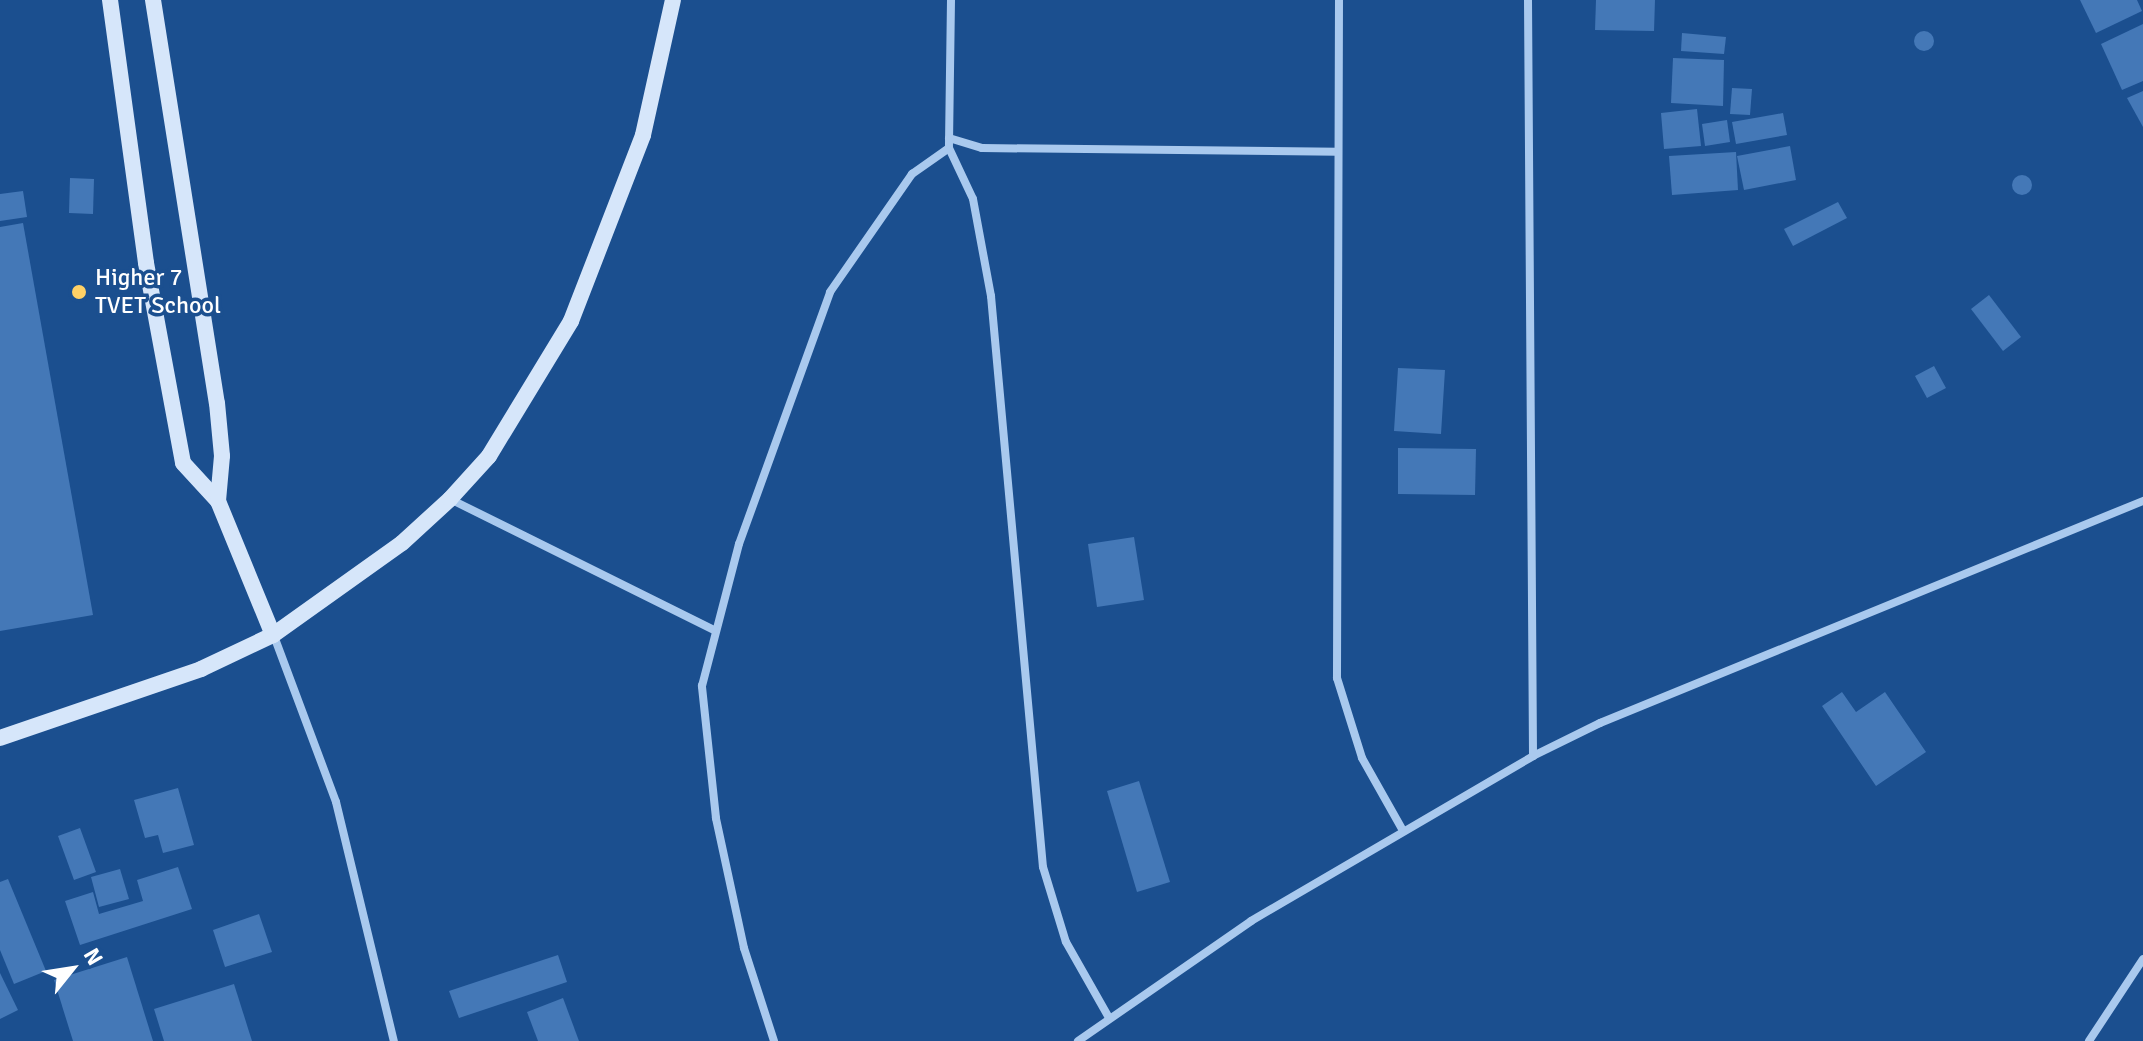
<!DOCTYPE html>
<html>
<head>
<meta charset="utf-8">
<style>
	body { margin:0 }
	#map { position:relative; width:2143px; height:1041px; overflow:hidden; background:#1b4f8f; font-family:Signika,sans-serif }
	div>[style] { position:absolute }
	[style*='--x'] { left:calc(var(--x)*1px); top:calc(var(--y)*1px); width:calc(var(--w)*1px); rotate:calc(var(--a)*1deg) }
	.building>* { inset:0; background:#4478b7 }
	.round { border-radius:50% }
	.street>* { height:8px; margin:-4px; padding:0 4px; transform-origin:4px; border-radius:4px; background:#a9c9ee }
	.secondary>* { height:16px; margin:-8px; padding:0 8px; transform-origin:8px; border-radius:8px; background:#d6e6fa }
	.dots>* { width:22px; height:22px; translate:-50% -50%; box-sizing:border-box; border:4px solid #1b4f8f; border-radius:50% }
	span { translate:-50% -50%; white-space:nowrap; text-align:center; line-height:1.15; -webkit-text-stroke:7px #1b4f8f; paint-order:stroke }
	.poi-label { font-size:24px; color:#fff }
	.left { translate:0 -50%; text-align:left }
	.north { position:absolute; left:32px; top:929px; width:80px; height:80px; -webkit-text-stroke:6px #1b4f8f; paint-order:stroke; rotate:60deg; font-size:22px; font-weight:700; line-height:32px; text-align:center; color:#fff }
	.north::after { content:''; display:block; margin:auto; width:28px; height:36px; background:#fff; clip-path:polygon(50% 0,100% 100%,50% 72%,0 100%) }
</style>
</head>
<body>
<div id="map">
	<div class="building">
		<div style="clip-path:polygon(1596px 0,1655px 0,1654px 31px,1595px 30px)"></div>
		<div style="clip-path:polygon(2080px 0,2137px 0,2142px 11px,2096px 33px)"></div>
		<div style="clip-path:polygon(2143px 24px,2143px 81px,2122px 90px,2101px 44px)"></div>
		<div class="round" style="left:1914px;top:31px;width:20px;height:20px"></div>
		<div style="clip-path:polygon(1682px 33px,1726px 37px,1724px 54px,1681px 51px)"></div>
		<div style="clip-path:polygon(1673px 58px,1724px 60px,1723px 106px,1671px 103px)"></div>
		<div style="clip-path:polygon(1732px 88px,1752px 89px,1750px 115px,1730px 114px)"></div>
		<div style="clip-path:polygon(2143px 91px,2143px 127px,2127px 98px)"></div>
		<div style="clip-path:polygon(1697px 109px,1701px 146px,1664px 149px,1661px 113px)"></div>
		<div style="clip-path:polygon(1783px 113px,1787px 135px,1736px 144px,1732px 122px)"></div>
		<div style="clip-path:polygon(1727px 120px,1730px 142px,1705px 146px,1702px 124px)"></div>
		<div style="clip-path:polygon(1790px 146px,1796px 180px,1744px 190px,1737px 156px)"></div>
		<div style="clip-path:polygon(1736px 152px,1738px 190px,1672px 195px,1669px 156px)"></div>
		<div class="round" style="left:2012px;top:175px;width:20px;height:20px"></div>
		<div style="clip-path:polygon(70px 178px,94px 179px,93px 214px,69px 213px)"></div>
		<div style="clip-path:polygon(23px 191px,27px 217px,0 221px,0 194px)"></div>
		<div style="clip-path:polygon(1838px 202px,1847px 218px,1793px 246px,1784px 229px)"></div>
		<div style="clip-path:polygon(23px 223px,93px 615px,0 631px,0 227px)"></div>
		<div style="clip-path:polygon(1989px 295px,2021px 337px,2003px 351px,1971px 309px)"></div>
		<div style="clip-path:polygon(1934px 366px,1946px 388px,1927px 398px,1915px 376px)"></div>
		<div style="clip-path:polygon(1398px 368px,1445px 370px,1441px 434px,1394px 431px)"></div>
		<div style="clip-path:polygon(1398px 448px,1476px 449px,1475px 495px,1398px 494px)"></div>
		<div style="clip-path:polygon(1134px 537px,1144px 600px,1097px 607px,1088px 544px)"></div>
		<div style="clip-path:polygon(1842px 692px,1856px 712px,1885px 692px,1926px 752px,1876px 786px,1822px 706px)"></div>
		<div style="clip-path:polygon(1139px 781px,1170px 882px,1137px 892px,1107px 791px)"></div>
		<div style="clip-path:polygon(178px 788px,194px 845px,163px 853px,158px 835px,145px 838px,134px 800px)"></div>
		<div style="clip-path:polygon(80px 828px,96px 872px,74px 880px,58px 836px)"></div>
		<div style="clip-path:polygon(178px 867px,192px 909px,80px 945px,65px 901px,93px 892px,99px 914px,143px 901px,137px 880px)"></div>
		<div style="clip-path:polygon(120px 869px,129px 899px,99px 907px,91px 877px)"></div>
		<div style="clip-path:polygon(8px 879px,46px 971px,14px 984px,0 950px,0 882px)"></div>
		<div style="clip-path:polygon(259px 914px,272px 952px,225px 967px,213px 930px)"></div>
		<div style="clip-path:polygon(558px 955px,567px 982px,459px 1018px,449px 991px)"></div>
		<div style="clip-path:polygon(127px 957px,153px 1041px,73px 1041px,54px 980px)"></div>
		<div style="clip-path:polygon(0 973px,18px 1010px,0 1019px)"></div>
		<div style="clip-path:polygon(234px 984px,252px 1041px,164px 1041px,154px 1009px)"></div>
		<div style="clip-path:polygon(563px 998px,579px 1041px,538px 1041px,527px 1012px)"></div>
	</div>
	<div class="street">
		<div style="--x:951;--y:0;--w:148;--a:90.8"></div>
		<div style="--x:949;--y:148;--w:56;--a:64.8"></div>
		<div style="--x:973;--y:199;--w:99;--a:79.5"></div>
		<div style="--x:991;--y:296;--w:573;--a:84.8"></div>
		<div style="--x:1043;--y:867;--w:78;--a:73"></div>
		<div style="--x:1066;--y:942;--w:85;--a:60.4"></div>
		<div style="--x:1339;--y:0;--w:678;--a:90.17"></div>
		<div style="--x:1337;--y:678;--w:84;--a:72.6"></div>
		<div style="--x:1362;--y:758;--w:81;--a:60.6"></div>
		<div style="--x:1528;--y:0;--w:756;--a:89.62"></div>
		<div style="--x:949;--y:138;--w:34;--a:17"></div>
		<div style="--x:982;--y:148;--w:356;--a:0.6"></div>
		<div style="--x:450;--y:499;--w:295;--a:26.4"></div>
		<div style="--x:274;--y:636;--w:177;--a:69.5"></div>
		<div style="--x:336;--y:802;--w:246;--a:76.4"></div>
		<div style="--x:774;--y:1041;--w:98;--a:-107.9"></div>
		<div style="--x:744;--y:948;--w:133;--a:-102.2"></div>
		<div style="--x:716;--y:818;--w:133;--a:-96.1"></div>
		<div style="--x:702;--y:686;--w:147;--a:-75.4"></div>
		<div style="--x:739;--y:544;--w:268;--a:-70.1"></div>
		<div style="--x:830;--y:292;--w:144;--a:-55.2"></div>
		<div style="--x:912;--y:174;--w:45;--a:-35.1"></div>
		<div style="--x:1078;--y:1041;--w:211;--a:-34.7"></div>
		<div style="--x:1251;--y:921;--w:327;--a:-30.3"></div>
		<div style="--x:1533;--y:756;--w:75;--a:-26.2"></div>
		<div style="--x:1600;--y:723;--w:587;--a:-22.24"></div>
		<div style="--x:2089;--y:1041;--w:98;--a:-56.6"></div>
	</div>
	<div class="secondary">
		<div style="--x:110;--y:0;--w:265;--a:82.2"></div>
		<div style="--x:146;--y:263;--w:203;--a:79.5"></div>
		<div style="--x:183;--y:463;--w:52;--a:47.4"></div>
		<div style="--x:218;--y:501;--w:145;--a:67.7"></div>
		<div style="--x:153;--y:0;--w:408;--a:81"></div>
		<div style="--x:217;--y:403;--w:53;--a:84.6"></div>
		<div style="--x:222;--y:456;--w:45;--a:95.1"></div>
		<div style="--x:0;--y:738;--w:213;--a:-18.9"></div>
		<div style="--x:201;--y:669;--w:80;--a:-25.3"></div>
		<div style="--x:273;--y:635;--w:158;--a:-35.5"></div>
		<div style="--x:402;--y:543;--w:65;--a:-42.5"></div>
		<div style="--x:450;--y:499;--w:58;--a:-47.8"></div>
		<div style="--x:489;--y:456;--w:158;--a:-58.7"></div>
		<div style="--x:571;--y:321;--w:199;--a:-68.8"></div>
		<div style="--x:643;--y:135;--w:138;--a:-77.5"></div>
	</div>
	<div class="dots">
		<div style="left:79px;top:292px;background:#ffd166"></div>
	</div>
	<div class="poi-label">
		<span class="left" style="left:95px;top:292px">Higher 7<br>TVET School</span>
	</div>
	<div class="north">N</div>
</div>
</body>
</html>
